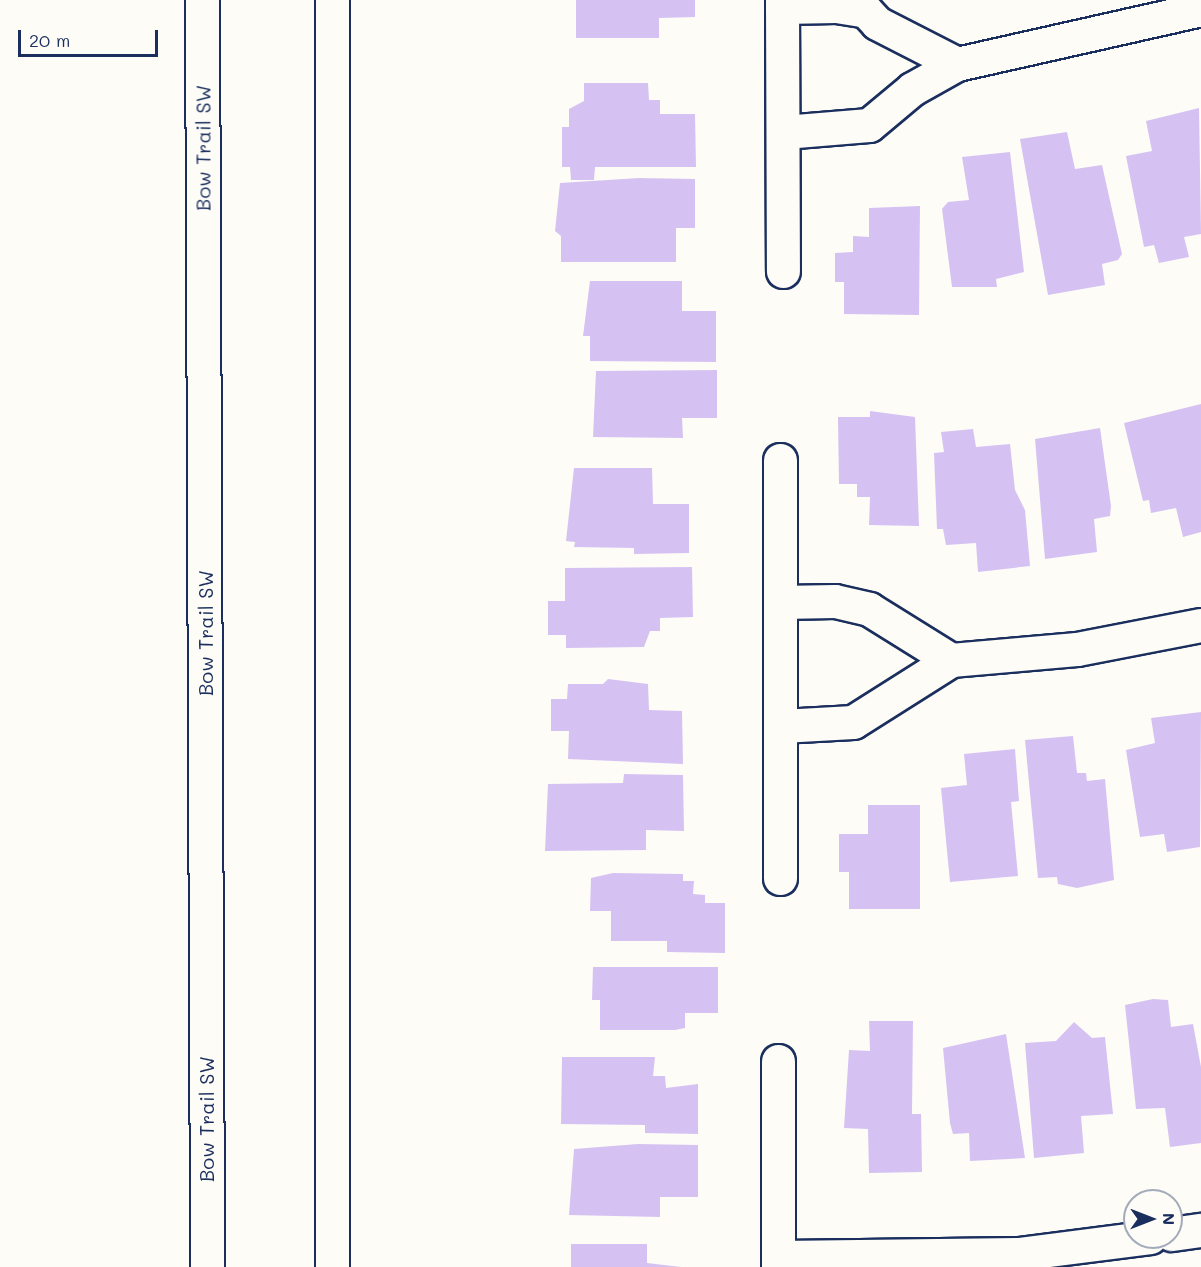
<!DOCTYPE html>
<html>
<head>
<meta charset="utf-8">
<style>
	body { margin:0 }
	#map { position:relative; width:1201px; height:1267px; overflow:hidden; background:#fdfcf7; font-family:Mali,sans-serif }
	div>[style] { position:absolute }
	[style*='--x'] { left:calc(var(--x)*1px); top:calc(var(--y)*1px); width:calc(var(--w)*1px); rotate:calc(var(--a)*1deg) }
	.building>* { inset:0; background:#d5c2f3 }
	.roads { filter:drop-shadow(2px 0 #1b2f5e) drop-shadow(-2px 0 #1b2f5e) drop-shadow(0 2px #1b2f5e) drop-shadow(0 -2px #1b2f5e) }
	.minor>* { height:33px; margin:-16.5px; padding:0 16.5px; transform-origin:16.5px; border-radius:16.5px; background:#fdfcf7 }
	.major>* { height:33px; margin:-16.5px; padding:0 16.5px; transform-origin:16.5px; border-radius:16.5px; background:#fdfcf7 }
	span { translate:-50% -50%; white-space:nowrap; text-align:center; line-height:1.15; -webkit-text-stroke:5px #fdfcf7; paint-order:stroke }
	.street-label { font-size:20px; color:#1b2f5e }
	.north { position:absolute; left:1123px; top:1189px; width:60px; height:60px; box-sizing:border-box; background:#fdfcf7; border:2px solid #a3aaba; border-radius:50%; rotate:90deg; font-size:16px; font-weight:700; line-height:24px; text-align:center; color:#1b2f5e }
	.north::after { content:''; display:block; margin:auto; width:21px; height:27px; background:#1b2f5e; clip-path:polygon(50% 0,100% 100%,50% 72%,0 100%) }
	.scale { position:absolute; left:18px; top:30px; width:140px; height:27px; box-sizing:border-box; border:3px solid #1b2f5e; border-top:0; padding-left:8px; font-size:18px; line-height:21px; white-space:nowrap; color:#1b2f5e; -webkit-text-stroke:4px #fdfcf7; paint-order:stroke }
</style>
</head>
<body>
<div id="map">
	<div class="building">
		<div style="clip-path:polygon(576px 0,695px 0,695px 17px,659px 18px,659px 38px,576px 38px)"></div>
		<div style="clip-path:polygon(584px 83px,648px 83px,649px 100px,660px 100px,660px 114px,695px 114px,696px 167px,595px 167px,594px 180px,571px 180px,570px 167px,562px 167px,562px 127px,569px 127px,569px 109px,584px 101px)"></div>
		<div style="clip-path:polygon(1199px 108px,1201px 234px,1184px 237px,1189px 257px,1159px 263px,1154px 245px,1144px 247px,1126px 156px,1152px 151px,1146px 121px)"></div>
		<div style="clip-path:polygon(1067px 132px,1075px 169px,1102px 165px,1122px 254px,1118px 260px,1102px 264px,1105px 285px,1048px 295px,1020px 139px)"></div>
		<div style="clip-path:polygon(1010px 152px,1024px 272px,996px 279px,997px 287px,952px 287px,942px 209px,948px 202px,969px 200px,962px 157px)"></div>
		<div style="clip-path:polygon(639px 178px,695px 179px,695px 228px,676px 228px,676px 262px,561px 262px,561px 236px,555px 231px,560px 183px)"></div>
		<div style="clip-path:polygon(920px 206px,919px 315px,844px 314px,844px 282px,835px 282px,835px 253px,853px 252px,853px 236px,869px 237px,869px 208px)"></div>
		<div style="clip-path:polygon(590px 281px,682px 281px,682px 311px,716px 311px,716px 362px,590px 361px,590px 336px,583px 336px)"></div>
		<div style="clip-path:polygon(717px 370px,717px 418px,682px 418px,683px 438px,593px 437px,596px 371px)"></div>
		<div style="clip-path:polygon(1201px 404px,1201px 532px,1183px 537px,1176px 508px,1151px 513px,1149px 500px,1143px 501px,1124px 423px)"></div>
		<div style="clip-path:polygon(870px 411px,915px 417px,919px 526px,869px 525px,870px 497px,857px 497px,857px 484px,839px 484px,838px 417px,870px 417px)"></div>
		<div style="clip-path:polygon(1100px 428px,1111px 506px,1110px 516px,1094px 519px,1097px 552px,1045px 559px,1035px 439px)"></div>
		<div style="clip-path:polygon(973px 429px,976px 447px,1010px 444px,1015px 490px,1025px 510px,1030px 566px,978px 572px,976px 543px,946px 545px,943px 529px,937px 529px,934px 453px,944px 452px,941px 432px)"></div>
		<div style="clip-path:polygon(574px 468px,652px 468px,653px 504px,689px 504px,689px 553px,634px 554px,634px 548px,574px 547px,575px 542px,566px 541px)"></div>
		<div style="clip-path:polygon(692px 567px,693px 617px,660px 618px,660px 631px,650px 631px,644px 647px,566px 648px,566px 635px,548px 635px,548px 601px,565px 601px,565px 568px)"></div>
		<div style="clip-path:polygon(608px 679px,648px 684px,649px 710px,682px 711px,683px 764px,568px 759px,569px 731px,551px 731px,551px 699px,567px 699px,568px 684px,603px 684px)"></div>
		<div style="clip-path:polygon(1201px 712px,1200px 847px,1167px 852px,1164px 834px,1140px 837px,1126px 750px,1155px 743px,1151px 718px)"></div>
		<div style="clip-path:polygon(1073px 736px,1077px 773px,1086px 773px,1087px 781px,1105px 779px,1114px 880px,1077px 888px,1058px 884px,1057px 877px,1038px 878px,1025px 740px)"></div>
		<div style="clip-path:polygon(1015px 749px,1019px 801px,1011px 802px,1018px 876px,950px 882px,941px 788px,967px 785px,964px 754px)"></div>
		<div style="clip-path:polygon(624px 774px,683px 775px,684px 831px,646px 830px,646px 850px,545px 851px,548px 784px,623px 783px)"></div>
		<div style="clip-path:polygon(868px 805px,920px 805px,920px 909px,849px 909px,849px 872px,839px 872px,839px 834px,868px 834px)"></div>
		<div style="clip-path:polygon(613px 873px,683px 874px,683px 881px,694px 881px,693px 894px,705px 895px,705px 903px,725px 903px,725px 953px,667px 952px,667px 941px,611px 941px,611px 911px,590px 911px,591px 878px)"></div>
		<div style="clip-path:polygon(593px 967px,718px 967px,718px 1013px,685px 1013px,685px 1028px,675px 1030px,600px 1030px,600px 1000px,592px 1000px)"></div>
		<div style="clip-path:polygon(1153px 999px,1168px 1000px,1171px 1027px,1193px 1024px,1201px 1067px,1201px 1143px,1170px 1147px,1165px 1108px,1136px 1109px,1125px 1005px)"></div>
		<div style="clip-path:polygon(869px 1021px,913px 1021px,912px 1114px,921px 1114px,922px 1172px,869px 1173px,868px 1129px,844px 1128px,849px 1050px,870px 1051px)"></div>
		<div style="clip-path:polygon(1074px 1022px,1092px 1038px,1105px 1037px,1113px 1114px,1081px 1116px,1084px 1153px,1034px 1158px,1025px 1043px,1056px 1041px)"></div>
		<div style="clip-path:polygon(1006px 1034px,1025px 1158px,970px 1161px,969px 1133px,953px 1134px,950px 1123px,943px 1048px)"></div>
		<div style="clip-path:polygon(562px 1057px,655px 1057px,653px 1076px,665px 1076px,666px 1088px,698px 1084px,698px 1134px,645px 1133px,645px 1125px,561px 1124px)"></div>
		<div style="clip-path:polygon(638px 1144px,698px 1145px,698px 1197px,660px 1197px,660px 1217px,569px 1215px,574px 1149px)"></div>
		<div style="clip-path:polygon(571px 1244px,647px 1244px,647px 1263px,681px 1267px,571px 1267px)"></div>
	</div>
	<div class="roads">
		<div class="minor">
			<div style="--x:782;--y:0;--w:271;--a:89.8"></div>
			<div style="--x:782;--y:7;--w:54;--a:-1.1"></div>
			<div style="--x:836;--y:6;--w:30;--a:9"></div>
			<div style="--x:866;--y:11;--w:16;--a:47"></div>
			<div style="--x:877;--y:23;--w:90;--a:27.1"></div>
			<div style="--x:784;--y:132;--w:85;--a:-4.7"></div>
			<div style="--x:869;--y:125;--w:56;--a:-39.9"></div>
			<div style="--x:912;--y:89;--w:51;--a:-29.1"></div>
			<div style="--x:957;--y:64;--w:250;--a:-12.7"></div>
			<div style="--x:780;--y:460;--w:418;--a:90"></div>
			<div style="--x:780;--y:602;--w:55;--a:-1"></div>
			<div style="--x:835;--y:601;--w:35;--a:13"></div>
			<div style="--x:869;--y:609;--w:97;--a:31.9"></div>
			<div style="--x:781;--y:726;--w:72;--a:-3.2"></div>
			<div style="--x:853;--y:722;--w:116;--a:-32.3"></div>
			<div style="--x:951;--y:660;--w:126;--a:-5"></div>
			<div style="--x:1077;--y:649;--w:126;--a:-11"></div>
			<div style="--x:778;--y:1061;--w:206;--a:90"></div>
			<div style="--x:1171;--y:1234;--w:30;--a:-8"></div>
			<div style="--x:779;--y:1257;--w:239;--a:-0.7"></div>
			<div style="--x:1018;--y:1254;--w:133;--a:-7.3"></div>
		</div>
		<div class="major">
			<div style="--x:202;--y:0;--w:1267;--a:89.77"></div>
			<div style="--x:332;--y:1267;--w:1267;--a:-90"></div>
		</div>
	</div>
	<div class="street-label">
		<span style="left:203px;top:148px;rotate:-90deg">Bow Trail SW</span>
		<span style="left:205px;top:633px;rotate:-90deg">Bow Trail SW</span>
		<span style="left:206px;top:1119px;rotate:-90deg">Bow Trail SW</span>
	</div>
	<div class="north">N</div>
	<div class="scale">20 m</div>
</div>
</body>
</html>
